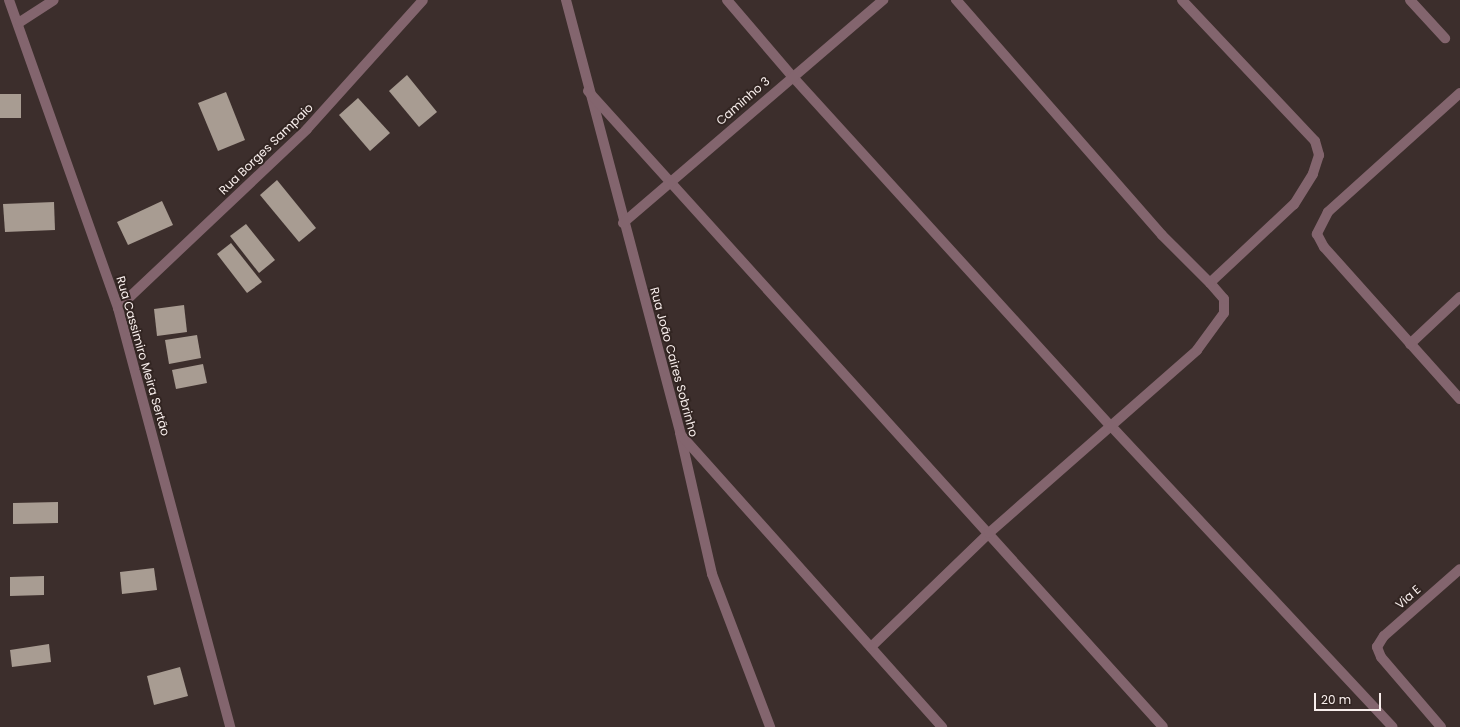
<!DOCTYPE html>
<html>
<head>
<meta charset="utf-8">
<style>
	body { margin:0 }
	#map { position:relative; width:1460px; height:727px; overflow:hidden; background:#3c2e2c; font-family:Poppins,sans-serif }
	div>[style] { position:absolute }
	[style*='--x'] { left:calc(var(--x)*1px); top:calc(var(--y)*1px); width:calc(var(--w)*1px); rotate:calc(var(--a)*1deg) }
	.building>* { inset:0; background:#a89c92 }
	.street>* { height:10px; margin:-5px; padding:0 5px; transform-origin:5px; border-radius:5px; background:#83656e }
	span { translate:-50% -50%; white-space:nowrap; text-align:center; line-height:1.15; -webkit-text-stroke:4px #322522; paint-order:stroke }
	.street-label { font-size:12px; color:#f8eeec }
	.scale { position:absolute; left:1314px; top:693px; width:67px; height:18px; box-sizing:border-box; border:2px solid #f8eeec; border-top:0; padding-left:5px; font-size:12px; line-height:14px; white-space:nowrap; color:#f8eeec; -webkit-text-stroke:3px #322522; paint-order:stroke }
</style>
</head>
<body>
<div id="map">
	<div class="building">
		<div style="clip-path:polygon(407px 75px,437px 112px,419px 127px,389px 91px)"></div>
		<div style="clip-path:polygon(226px 92px,245px 140px,218px 151px,198px 103px)"></div>
		<div style="clip-path:polygon(0 94px,21px 94px,21px 118px,0 118px)"></div>
		<div style="clip-path:polygon(358px 98px,390px 133px,370px 151px,339px 115px)"></div>
		<div style="clip-path:polygon(277px 180px,316px 228px,299px 242px,260px 195px)"></div>
		<div style="clip-path:polygon(162px 201px,173px 225px,128px 245px,117px 222px)"></div>
		<div style="clip-path:polygon(54px 202px,55px 230px,5px 232px,3px 204px)"></div>
		<div style="clip-path:polygon(246px 224px,275px 260px,259px 273px,230px 236px)"></div>
		<div style="clip-path:polygon(231px 243px,262px 282px,247px 293px,217px 254px)"></div>
		<div style="clip-path:polygon(184px 305px,187px 332px,157px 336px,154px 309px)"></div>
		<div style="clip-path:polygon(197px 335px,201px 358px,169px 364px,165px 340px)"></div>
		<div style="clip-path:polygon(203px 364px,207px 383px,176px 389px,172px 370px)"></div>
		<div style="clip-path:polygon(58px 502px,58px 523px,13px 524px,13px 503px)"></div>
		<div style="clip-path:polygon(154px 568px,157px 590px,122px 594px,120px 572px)"></div>
		<div style="clip-path:polygon(44px 576px,44px 595px,10px 596px,10px 577px)"></div>
		<div style="clip-path:polygon(49px 644px,51px 662px,12px 667px,10px 650px)"></div>
		<div style="clip-path:polygon(180px 667px,188px 696px,154px 705px,147px 676px)"></div>
	</div>
	<div class="street">
		<div style="--x:9;--y:0;--w:327;--a:70.5"></div>
		<div style="--x:118;--y:308;--w:434;--a:75"></div>
		<div style="--x:566;--y:0;--w:448;--a:75.2"></div>
		<div style="--x:680;--y:433;--w:145;--a:77.2"></div>
		<div style="--x:712;--y:574;--w:164;--a:69.2"></div>
		<div style="--x:727;--y:0;--w:100;--a:49.5"></div>
		<div style="--x:792;--y:76;--w:474;--a:47.7"></div>
		<div style="--x:1111;--y:426;--w:412;--a:46.9"></div>
		<div style="--x:1182;--y:0;--w:194;--a:46.7"></div>
		<div style="--x:1315;--y:141;--w:15;--a:74"></div>
		<div style="--x:1319;--y:155;--w:20;--a:108"></div>
		<div style="--x:1313;--y:174;--w:36;--a:122"></div>
		<div style="--x:1294;--y:204;--w:115;--a:136.8"></div>
		<div style="--x:1410;--y:0;--w:52;--a:47.4"></div>
		<div style="--x:20;--y:22;--w:40;--a:-32.9"></div>
		<div style="--x:588;--y:91;--w:857;--a:47.88"></div>
		<div style="--x:1460;--y:93;--w:178;--a:138"></div>
		<div style="--x:1328;--y:212;--w:25;--a:117"></div>
		<div style="--x:1317;--y:234;--w:15;--a:62"></div>
		<div style="--x:1324;--y:247;--w:204;--a:48.2"></div>
		<div style="--x:623;--y:223;--w:343;--a:-40.6"></div>
		<div style="--x:118;--y:308;--w:260;--a:-43.4"></div>
		<div style="--x:307;--y:129;--w:173;--a:-48"></div>
		<div style="--x:1410;--y:344;--w:69;--a:-43.2"></div>
		<div style="--x:681;--y:435;--w:392;--a:48.2"></div>
		<div style="--x:871;--y:647;--w:164;--a:-44"></div>
		<div style="--x:989;--y:533;--w:277;--a:-41.3"></div>
		<div style="--x:1197;--y:350;--w:46;--a:-53.9"></div>
		<div style="--x:1224;--y:313;--w:14;--a:-90"></div>
		<div style="--x:1224;--y:299;--w:21;--a:-131"></div>
		<div style="--x:1210;--y:283;--w:68;--a:-135"></div>
		<div style="--x:1162;--y:235;--w:313;--a:-131.2"></div>
		<div style="--x:1441;--y:727;--w:92;--a:-130.6"></div>
		<div style="--x:1381;--y:657;--w:11;--a:-112"></div>
		<div style="--x:1377;--y:647;--w:13;--a:-58"></div>
		<div style="--x:1384;--y:636;--w:101;--a:-41.4"></div>
	</div>
	<div class="street-label">
		<span style="left:743px;top:101px;rotate:-41deg">Caminho 3</span>
		<span style="left:266px;top:149px;rotate:-44deg">Rua Borges Sampaio</span>
		<span style="left:143px;top:356px;rotate:74deg">Rua Cassimiro Meira Sertão</span>
		<span style="left:674px;top:362px;rotate:75deg">Rua João Caires Sobrinho</span>
		<span style="left:1408px;top:597px;rotate:-41deg">Via E</span>
	</div>
	<div class="scale">20 m</div>
</div>
</body>
</html>
